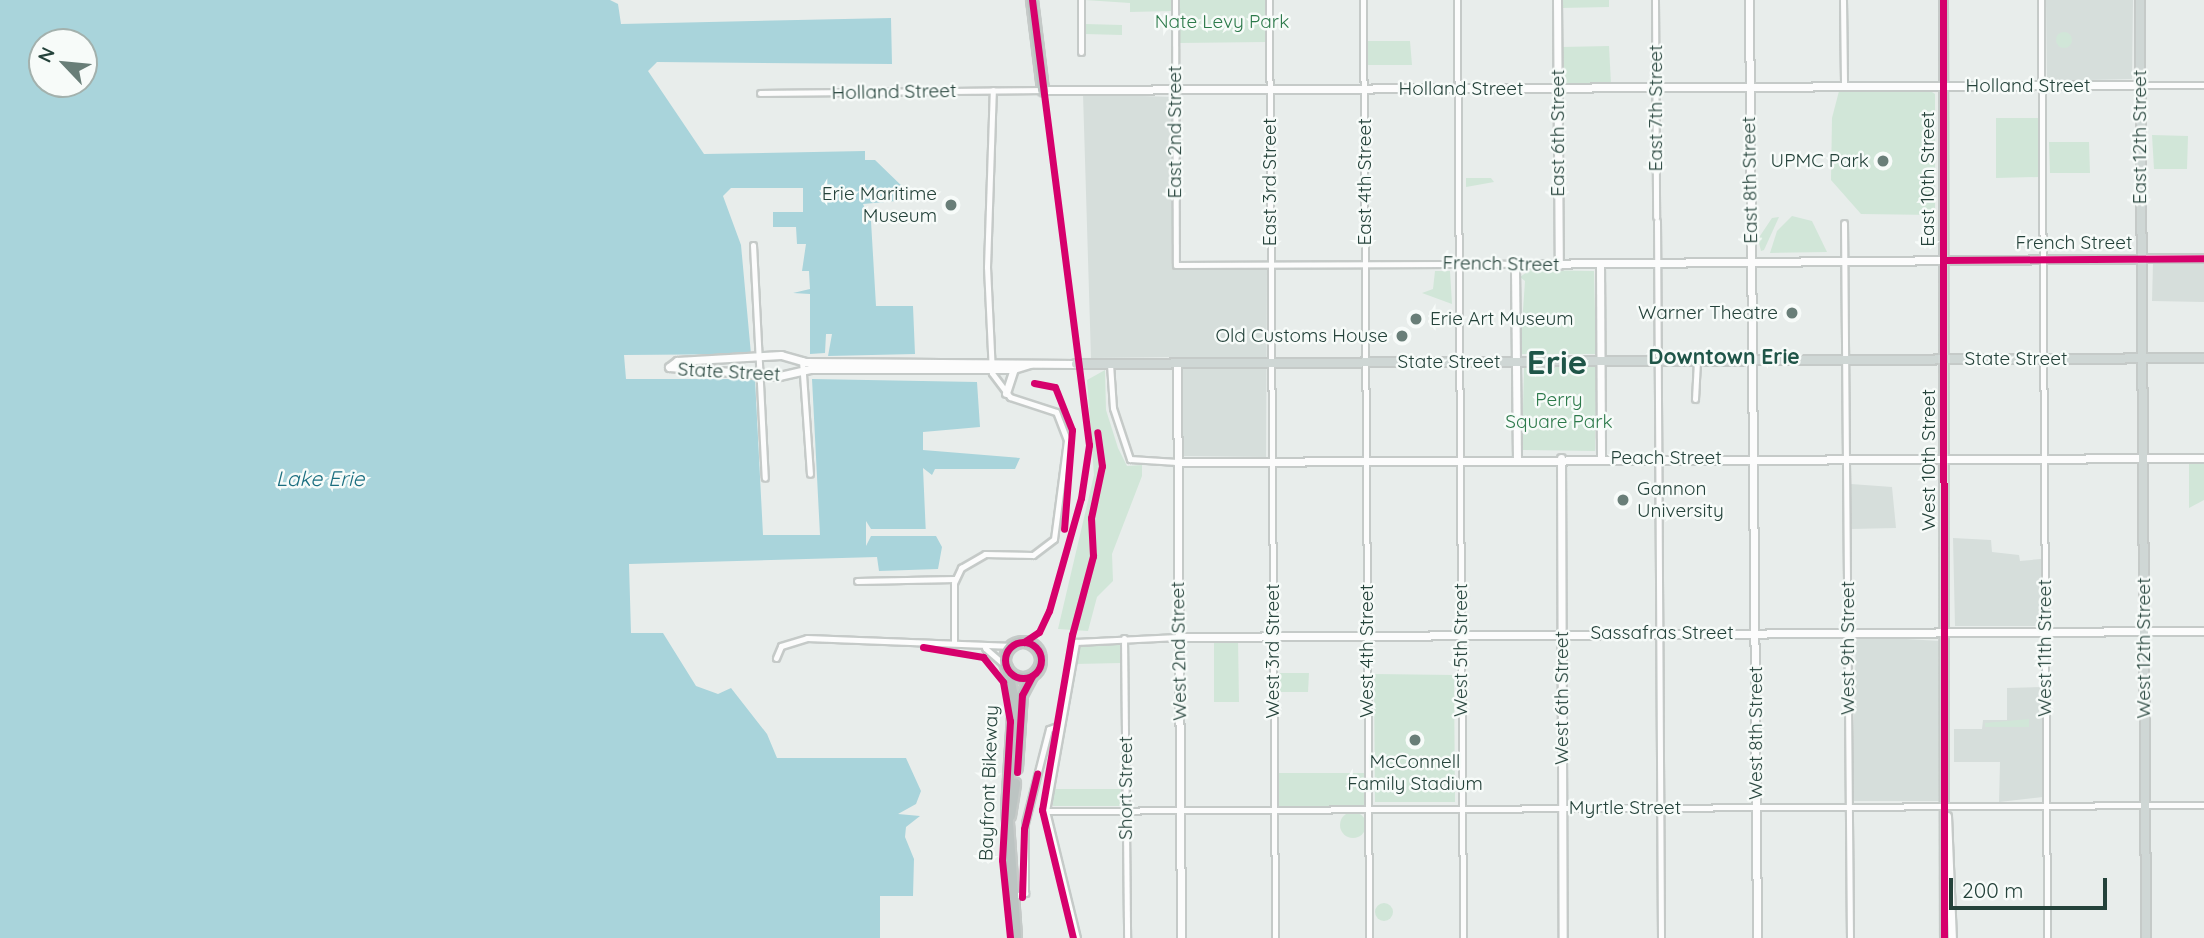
<!DOCTYPE html>
<html>
<head>
<meta charset="utf-8">
<style>
	body { margin:0 }
	#map { position:relative; width:2204px; height:938px; overflow:hidden; background:#e8edeb; font-family:Quicksand,sans-serif }
	div>[style] { position:absolute }
	[style*='--x'] { left:calc(var(--x)*1px); top:calc(var(--y)*1px); width:calc(var(--w)*1px); rotate:calc(var(--a)*1deg) }
	.built>* { inset:0; background:#d6dedb }
	.green>* { inset:0; background:#d1e6d8 }
	.round { border-radius:50% }
	.water>* { inset:0; background:#a9d4db }
	.pier>* { inset:0; background:#e8edeb }
	.roads { filter:drop-shadow(2px 0 #c5cac8) drop-shadow(-2px 0 #c5cac8) drop-shadow(0 2px #c5cac8) drop-shadow(0 -2px #c5cac8) }
	.street>* { height:5px; margin:-2.5px; padding:0 2.5px; transform-origin:2.5px; border-radius:2.5px; background:#fcfcfc }
	.secondary>* { height:7px; margin:-3.5px; padding:0 3.5px; transform-origin:3.5px; border-radius:3.5px; background:#fcfcfc }
	.primary>* { height:8px; margin:-4px; padding:0 4px; transform-origin:4px; border-radius:4px; background:#cfd7d5 }
	.highway>* { height:10px; margin:-5px; padding:0 5px; transform-origin:5px; border-radius:5px; background:#bcc4c2 }
	.highway>.ring { margin:-5px; padding:0; box-sizing:content-box; background:none; border:10px solid #bcc4c2; border-radius:50% }
	.cycleway>* { height:7px; margin:-3.5px; padding:0 3.5px; transform-origin:3.5px; border-radius:3.5px; background:#d6006c }
	.cycleway>.ring { margin:-3.5px; padding:0; box-sizing:content-box; background:none; border:7px solid #d6006c; border-radius:50% }
	.dots>* { width:19px; height:19px; translate:-50% -50%; box-sizing:border-box; border:4px solid #f7fbf9; border-radius:50% }
	span { translate:-50% -50%; white-space:nowrap; text-align:center; line-height:1.15; -webkit-text-stroke:5px #f7fbf9; paint-order:stroke }
	.park-label { font-size:19px; color:#2d7a4b }
	.street-label { font-size:19px; color:#24423a }
	.poi-label { font-size:19px; color:#24423a }
	.right { translate:-100% -50%; text-align:right }
	.left { translate:0 -50%; text-align:left }
	.neighbourhood-label { font-size:21px; color:#1f5548; font-weight:700 }
	.water-label { font-size:21px; color:#1c6f80; font-style:italic }
	.town-label { font-size:33px; color:#1f5548; font-weight:700 }
	.north { position:absolute; left:28px; top:28px; width:70px; height:70px; box-sizing:border-box; background:#f7fbf9; border:2px solid #a3b1ad; border-radius:50%; rotate:296deg; font-size:19px; font-weight:700; line-height:28px; text-align:center; color:#24423a }
	.north::after { content:''; display:block; margin:auto; width:24px; height:32px; background:#697e78; clip-path:polygon(50% 0,100% 100%,50% 72%,0 100%) }
	.scale { position:absolute; left:1949px; top:878px; width:158px; height:32px; box-sizing:border-box; border:4px solid #24423a; border-top:0; padding-left:9px; font-size:21px; line-height:24px; white-space:nowrap; color:#24423a; -webkit-text-stroke:5px #f7fbf9; paint-order:stroke }
</style>
</head>
<body>
<div id="map">
	<div class="built">
		<div style="clip-path:polygon(2046px 0,2133px 0,2132px 79px,2047px 81px)"></div>
		<div style="clip-path:polygon(1083px 94px,1172px 97px,1173px 268px,1267px 270px,1266px 457px,1181px 456px,1180px 357px,1091px 358px)"></div>
		<div style="clip-path:polygon(2204px 262px,2204px 302px,2152px 301px,2153px 264px)"></div>
		<div style="clip-path:polygon(1851px 484px,1892px 487px,1896px 528px,1851px 529px)"></div>
		<div style="clip-path:polygon(1953px 538px,1991px 540px,1992px 552px,2019px 555px,2020px 561px,2041px 559px,2041px 626px,1955px 626px)"></div>
		<div style="clip-path:polygon(1856px 636px,1940px 641px,1939px 801px,1852px 801px)"></div>
		<div style="clip-path:polygon(2043px 687px,2043px 797px,1999px 802px,2000px 762px,1954px 762px,1954px 729px,1982px 729px,1983px 720px,2007px 720px,2007px 688px)"></div>
	</div>
	<div class="green">
		<div style="clip-path:polygon(1085px 0,1172px 0,1172px 11px,1130px 12px,1130px 3px)"></div>
		<div style="clip-path:polygon(1179px 0,1266px 0,1266px 42px,1179px 43px)"></div>
		<div style="clip-path:polygon(1561px 0,1609px 0,1609px 7px,1561px 8px)"></div>
		<div style="clip-path:polygon(1085px 24px,1122px 25px,1122px 35px,1085px 34px)"></div>
		<div class="round" style="left:2056px;top:32px;width:16px;height:16px"></div>
		<div style="clip-path:polygon(1367px 41px,1410px 41px,1412px 65px,1367px 65px)"></div>
		<div style="clip-path:polygon(1609px 46px,1611px 84px,1564px 83px,1562px 47px)"></div>
		<div style="clip-path:polygon(1929px 90px,1935px 94px,1935px 215px,1861px 214px,1831px 180px,1832px 118px,1839px 91px)"></div>
		<div style="clip-path:polygon(1996px 118px,2039px 118px,2038px 177px,1996px 178px)"></div>
		<div style="clip-path:polygon(2152px 135px,2188px 136px,2187px 169px,2154px 169px)"></div>
		<div style="clip-path:polygon(2049px 142px,2089px 142px,2090px 173px,2050px 173px)"></div>
		<div style="clip-path:polygon(1466px 178px,1491px 178px,1494px 182px,1466px 187px)"></div>
		<div style="clip-path:polygon(1792px 216px,1812px 221px,1827px 252px,1770px 253px,1777px 231px)"></div>
		<div style="clip-path:polygon(1779px 217px,1764px 250px,1761px 251px,1758px 239px,1772px 218px)"></div>
		<div style="clip-path:polygon(1530px 270px,1594px 271px,1596px 354px,1520px 354px,1525px 281px,1520px 277px)"></div>
		<div style="clip-path:polygon(1435px 271px,1450px 271px,1452px 304px,1422px 293px,1433px 289px)"></div>
		<div style="clip-path:polygon(1524px 367px,1596px 367px,1595px 451px,1522px 450px)"></div>
		<div style="clip-path:polygon(1105px 370px,1106px 410px,1118px 448px,1127px 466px,1142px 465px,1142px 476px,1112px 554px,1113px 581px,1097px 597px,1088px 631px,1058px 629px,1094px 475px,1087px 380px)"></div>
		<div style="clip-path:polygon(2204px 463px,2204px 500px,2189px 508px,2189px 464px)"></div>
		<div style="clip-path:polygon(1238px 639px,1239px 702px,1214px 702px,1214px 640px)"></div>
		<div style="clip-path:polygon(1122px 642px,1121px 663px,1075px 664px,1079px 644px)"></div>
		<div style="clip-path:polygon(1276px 673px,1309px 673px,1308px 692px,1276px 692px)"></div>
		<div style="clip-path:polygon(1374px 674px,1454px 675px,1455px 802px,1375px 802px)"></div>
		<div style="clip-path:polygon(2029px 719px,2029px 727px,1985px 727px,1985px 723px)"></div>
		<div style="clip-path:polygon(1277px 773px,1364px 773px,1365px 806px,1276px 808px)"></div>
		<div style="clip-path:polygon(1052px 789px,1123px 789px,1123px 806px,1053px 806px)"></div>
		<div class="round" style="left:1340px;top:812px;width:26px;height:26px"></div>
		<div class="round" style="left:1375px;top:903px;width:18px;height:18px"></div>
	</div>
	<div class="water">
		<div style="clip-path:polygon(evenodd,0 0,610px 0,618px 4px,621px 24px,891px 18px,892px 64px,657px 62px,648px 71px,704px 154px,865px 151px,865px 160px,875px 160px,906px 190px,907px 200px,863px 204px,871px 221px,876px 306px,913px 306px,915px 354px,828px 356px,832px 334px,826px 334px,825px 353px,810px 354px,810px 294px,793px 293px,810px 289px,809px 271px,802px 271px,806px 244px,797px 244px,796px 227px,773px 227px,773px 212px,803px 212px,803px 188px,731px 188px,723px 196px,741px 245px,751px 354px,624px 355px,626px 379px,755px 379px,763px 535px,820px 535px,812px 379px,977px 382px,980px 427px,923px 432px,923px 450px,1020px 458px,1015px 469px,935px 469px,932px 475px,923px 468px,926px 536px,936px 536px,942px 547px,938px 569px,879px 571px,877px 557px,629px 564px,631px 633px,663px 633px,696px 686px,718px 694px,731px 688px,767px 734px,777px 758px,906px 758px,921px 791px,916px 804px,898px 814px,920px 816px,906px 827px,905px 837px,914px 859px,913px 896px,880px 896px,880px 938px,0 938px,0 0,42px 42px,84px 42px,84px 84px,42px 84px,42px 42px)"></div>
	</div>
	<div class="pier">
		<div style="clip-path:polygon(866px 521px,871px 529px,926px 529px,926px 536px,871px 536px,866px 546px)"></div>
	</div>
	<div class="roads">
		<div class="street">
			<div style="--x:1081;--y:0;--w:52;--a:90"></div>
			<div style="--x:1175;--y:0;--w:265;--a:89.8"></div>
			<div style="--x:1176;--y:265;--w:339;--a:-0.2"></div>
			<div style="--x:1269;--y:0;--w:938;--a:89.63"></div>
			<div style="--x:1363;--y:0;--w:938;--a:89.63"></div>
			<div style="--x:1457;--y:0;--w:938;--a:89.63"></div>
			<div style="--x:1655;--y:0;--w:217;--a:89.7"></div>
			<div style="--x:1843;--y:0;--w:87;--a:89.3"></div>
			<div style="--x:2041;--y:0;--w:938;--a:89.63"></div>
			<div style="--x:2140;--y:85;--w:64;--a:0"></div>
			<div style="--x:760;--y:93;--w:283;--a:-0.6"></div>
			<div style="--x:1657;--y:221;--w:717;--a:89.68"></div>
			<div style="--x:1844;--y:223;--w:715;--a:89.52"></div>
			<div style="--x:753;--y:245;--w:233;--a:87.1"></div>
			<div style="--x:802;--y:360;--w:114;--a:86"></div>
			<div style="--x:1110;--y:364;--w:44;--a:86.1"></div>
			<div style="--x:1113;--y:408;--w:54;--a:71.6"></div>
			<div style="--x:1130;--y:459;--w:47;--a:3.7"></div>
			<div style="--x:1695;--y:399;--w:38;--a:-87"></div>
			<div style="--x:857;--y:581;--w:98;--a:-1.2"></div>
			<div style="--x:1124;--y:638;--w:300;--a:89.4"></div>
			<div style="--x:954;--y:642;--w:59;--a:-90"></div>
			<div style="--x:954;--y:583;--w:17;--a:-65"></div>
			<div style="--x:961;--y:568;--w:28;--a:-30"></div>
			<div style="--x:985;--y:554;--w:48;--a:1.2"></div>
			<div style="--x:1033;--y:555;--w:26;--a:-37"></div>
			<div style="--x:1054;--y:539;--w:100;--a:-82.5"></div>
			<div style="--x:1067;--y:440;--w:30;--a:-111"></div>
			<div style="--x:1056;--y:412;--w:48;--a:-161.9"></div>
			<div style="--x:1010;--y:397;--w:30;--a:-127"></div>
			<div style="--x:992;--y:373;--w:106;--a:-92.7"></div>
			<div style="--x:987;--y:267;--w:177;--a:-88.1"></div>
			<div style="--x:985;--y:648;--w:28;--a:41"></div>
			<div style="--x:776;--y:658;--w:13;--a:-67"></div>
			<div style="--x:781;--y:646;--w:27;--a:-17"></div>
			<div style="--x:807;--y:638;--w:206;--a:2.2"></div>
			<div style="--x:1046;--y:811;--w:1158;--a:-0.3"></div>
			<div style="--x:1011;--y:897;--w:15;--a:-16"></div>
			<div style="--x:1025;--y:893;--w:70;--a:-90"></div>
			<div style="--x:1025;--y:823;--w:97;--a:-75.7"></div>
			<div style="--x:1049;--y:729;--w:12;--a:-20"></div>
			<div style="--x:1077;--y:938;--w:131;--a:-103.7"></div>
			<div style="--x:1046;--y:811;--w:172;--a:-79.9"></div>
			<div style="--x:1076;--y:642;--w:102;--a:-2.8"></div>
		</div>
		<div class="secondary">
			<div style="--x:1557;--y:0;--w:265;--a:89.6"></div>
			<div style="--x:1749;--y:0;--w:938;--a:89.51"></div>
			<div style="--x:1943;--y:0;--w:938;--a:89.94"></div>
			<div style="--x:1043;--y:90;--w:1097;--a:-0.26"></div>
			<div style="--x:1600;--y:264;--w:194;--a:89.7"></div>
			<div style="--x:1030;--y:364;--w:17;--a:163"></div>
			<div style="--x:1014;--y:369;--w:204;--a:180"></div>
			<div style="--x:810;--y:369;--w:32;--a:167"></div>
			<div style="--x:779;--y:376;--w:110;--a:-175.3"></div>
			<div style="--x:669;--y:367;--w:10;--a:-37"></div>
			<div style="--x:677;--y:361;--w:104;--a:-3.3"></div>
			<div style="--x:781;--y:355;--w:26;--a:16"></div>
			<div style="--x:806;--y:362;--w:270;--a:0.4"></div>
			<div style="--x:1177;--y:364;--w:574;--a:89.6"></div>
			<div style="--x:1006;--y:393;--w:25;--a:-72"></div>
			<div style="--x:1561;--y:458;--w:480;--a:89.8"></div>
			<div style="--x:1517;--y:460;--w:196;--a:-90.6"></div>
			<div style="--x:1515;--y:264;--w:689;--a:-0.5"></div>
			<div style="--x:1177;--y:462;--w:1027;--a:-0.22"></div>
			<div style="--x:1178;--y:637;--w:1026;--a:-0.34"></div>
			<div style="--x:1947;--y:816;--w:122;--a:87.7"></div>
		</div>
		<div class="primary">
			<div style="--x:2140;--y:0;--w:938;--a:89.63"></div>
			<div style="--x:1076;--y:364;--w:1128;--a:-0.3"></div>
		</div>
		<div class="highway">
			<div style="--x:1032;--y:0;--w:91;--a:83"></div>
			<div class="ring" style="left:1005px;top:642px;width:26px;height:26px"></div>
			<div style="--x:1007;--y:668;--w:33;--a:78"></div>
			<div style="--x:1014;--y:700;--w:108;--a:93.7"></div>
			<div style="--x:1007;--y:808;--w:130;--a:86"></div>
			<div style="--x:1017;--y:768;--w:73;--a:-86.1"></div>
			<div style="--x:1022;--y:695;--w:21;--a:-62"></div>
			<div style="--x:1010;--y:816;--w:33;--a:-81"></div>
		</div>
	</div>
	<div class="cycleway">
		<div style="--x:1943;--y:0;--w:938;--a:89.94"></div>
		<div style="--x:1944;--y:260;--w:260;--a:-0.4"></div>
		<div style="--x:1034;--y:383;--w:21;--a:11"></div>
		<div style="--x:1055;--y:387;--w:46;--a:68.4"></div>
		<div style="--x:1072;--y:430;--w:99;--a:94.6"></div>
		<div style="--x:1024;--y:642;--w:18;--a:-34"></div>
		<div style="--x:1039;--y:632;--w:23;--a:-65"></div>
		<div style="--x:1049;--y:611;--w:117;--a:-74.2"></div>
		<div style="--x:1081;--y:498;--w:54;--a:-81.4"></div>
		<div style="--x:1089;--y:445;--w:449;--a:-97.3"></div>
		<div class="ring" style="left:1005px;top:642px;width:29px;height:29px"></div>
		<div style="--x:923;--y:647;--w:61;--a:9.5"></div>
		<div style="--x:983;--y:657;--w:32;--a:51"></div>
		<div style="--x:1003;--y:682;--w:40;--a:80"></div>
		<div style="--x:1010;--y:721;--w:139;--a:93.3"></div>
		<div style="--x:1002;--y:860;--w:78;--a:84.1"></div>
		<div style="--x:1017;--y:772;--w:77;--a:-86.3"></div>
		<div style="--x:1022;--y:695;--w:21;--a:-62"></div>
		<div style="--x:1022;--y:897;--w:68;--a:-88.3"></div>
		<div style="--x:1024;--y:829;--w:57;--a:-76.7"></div>
		<div style="--x:1073;--y:938;--w:132;--a:-103.6"></div>
		<div style="--x:1042;--y:810;--w:178;--a:-80.3"></div>
		<div style="--x:1072;--y:635;--w:82;--a:-75.1"></div>
		<div style="--x:1093;--y:556;--w:38;--a:-93"></div>
		<div style="--x:1091;--y:518;--w:53;--a:-78.1"></div>
		<div style="--x:1102;--y:466;--w:34;--a:-98"></div>
	</div>
	<div class="dots">
		<div style="left:1883px;top:161px;background:#697e78"></div>
		<div style="left:951px;top:205px;background:#697e78"></div>
		<div style="left:1792px;top:313px;background:#697e78"></div>
		<div style="left:1416px;top:319px;background:#697e78"></div>
		<div style="left:1402px;top:336px;background:#697e78"></div>
		<div style="left:1623px;top:500px;background:#697e78"></div>
		<div style="left:1415px;top:740px;background:#697e78"></div>
	</div>
	<div class="park-label">
		<span style="left:1222px;top:22px">Nate Levy Park</span>
		<span style="left:1559px;top:411px">Perry<br>Square Park</span>
	</div>
	<div class="street-label">
		<span style="left:2028px;top:86px">Holland Street</span>
		<span style="left:1461px;top:89px">Holland Street</span>
		<span style="left:894px;top:92px;rotate:-1deg">Holland Street</span>
		<span style="left:1656px;top:108px;rotate:-90deg">East 7th Street</span>
		<span style="left:1175px;top:132px;rotate:-90deg">East 2nd Street</span>
		<span style="left:1558px;top:133px;rotate:-90deg">East 6th Street</span>
		<span style="left:2140px;top:137px;rotate:-90deg">East 12th Street</span>
		<span style="left:1928px;top:179px;rotate:-90deg">East 10th Street</span>
		<span style="left:1750px;top:180px;rotate:-91deg">East 8th Street</span>
		<span style="left:1270px;top:182px;rotate:-90deg">East 3rd Street</span>
		<span style="left:1365px;top:182px;rotate:-90deg">East 4th Street</span>
		<span style="left:2074px;top:243px">French Street</span>
		<span style="left:1501px;top:264px;rotate:1deg">French Street</span>
		<span style="left:2016px;top:359px">State Street</span>
		<span style="left:1449px;top:362px">State Street</span>
		<span style="left:729px;top:372px;rotate:3deg">State Street</span>
		<span style="left:1666px;top:458px">Peach Street</span>
		<span style="left:1929px;top:460px;rotate:-90deg">West 10th Street</span>
		<span style="left:1662px;top:633px">Sassafras Street</span>
		<span style="left:1848px;top:648px;rotate:-90deg">West 9th Street</span>
		<span style="left:2045px;top:648px;rotate:-90deg">West 11th Street</span>
		<span style="left:2144px;top:648px;rotate:-90deg">West 12th Street</span>
		<span style="left:1461px;top:650px;rotate:-90deg">West 5th Street</span>
		<span style="left:1179px;top:651px;rotate:-91deg">West 2nd Street</span>
		<span style="left:1273px;top:651px;rotate:-90deg">West 3rd Street</span>
		<span style="left:1367px;top:651px;rotate:-90deg">West 4th Street</span>
		<span style="left:1562px;top:698px;rotate:-90deg">West 6th Street</span>
		<span style="left:1756px;top:733px;rotate:-90deg">West 8th Street</span>
		<span style="left:989px;top:783px;rotate:-88deg">Bayfront Bikeway</span>
		<span style="left:1126px;top:788px;rotate:-90deg">Short Street</span>
		<span style="left:1625px;top:808px">Myrtle Street</span>
	</div>
	<div class="poi-label">
		<span class="right" style="left:1869px;top:161px">UPMC Park</span>
		<span class="right" style="left:937px;top:205px">Erie Maritime<br>Museum</span>
		<span class="right" style="left:1778px;top:313px">Warner Theatre</span>
		<span class="left" style="left:1430px;top:319px">Erie Art Museum</span>
		<span class="right" style="left:1388px;top:336px">Old Customs House</span>
		<span class="left" style="left:1637px;top:500px">Gannon<br>University</span>
		<span style="left:1415px;top:773px">McConnell<br>Family Stadium</span>
	</div>
	<div class="neighbourhood-label">
		<span style="left:1724px;top:356px">Downtown Erie</span>
	</div>
	<div class="water-label">
		<span style="left:320px;top:478px">Lake Erie</span>
	</div>
	<div class="town-label">
		<span style="left:1557px;top:362px">Erie</span>
	</div>
	<div class="north">N</div>
	<div class="scale">200 m</div>
</div>
</body>
</html>
